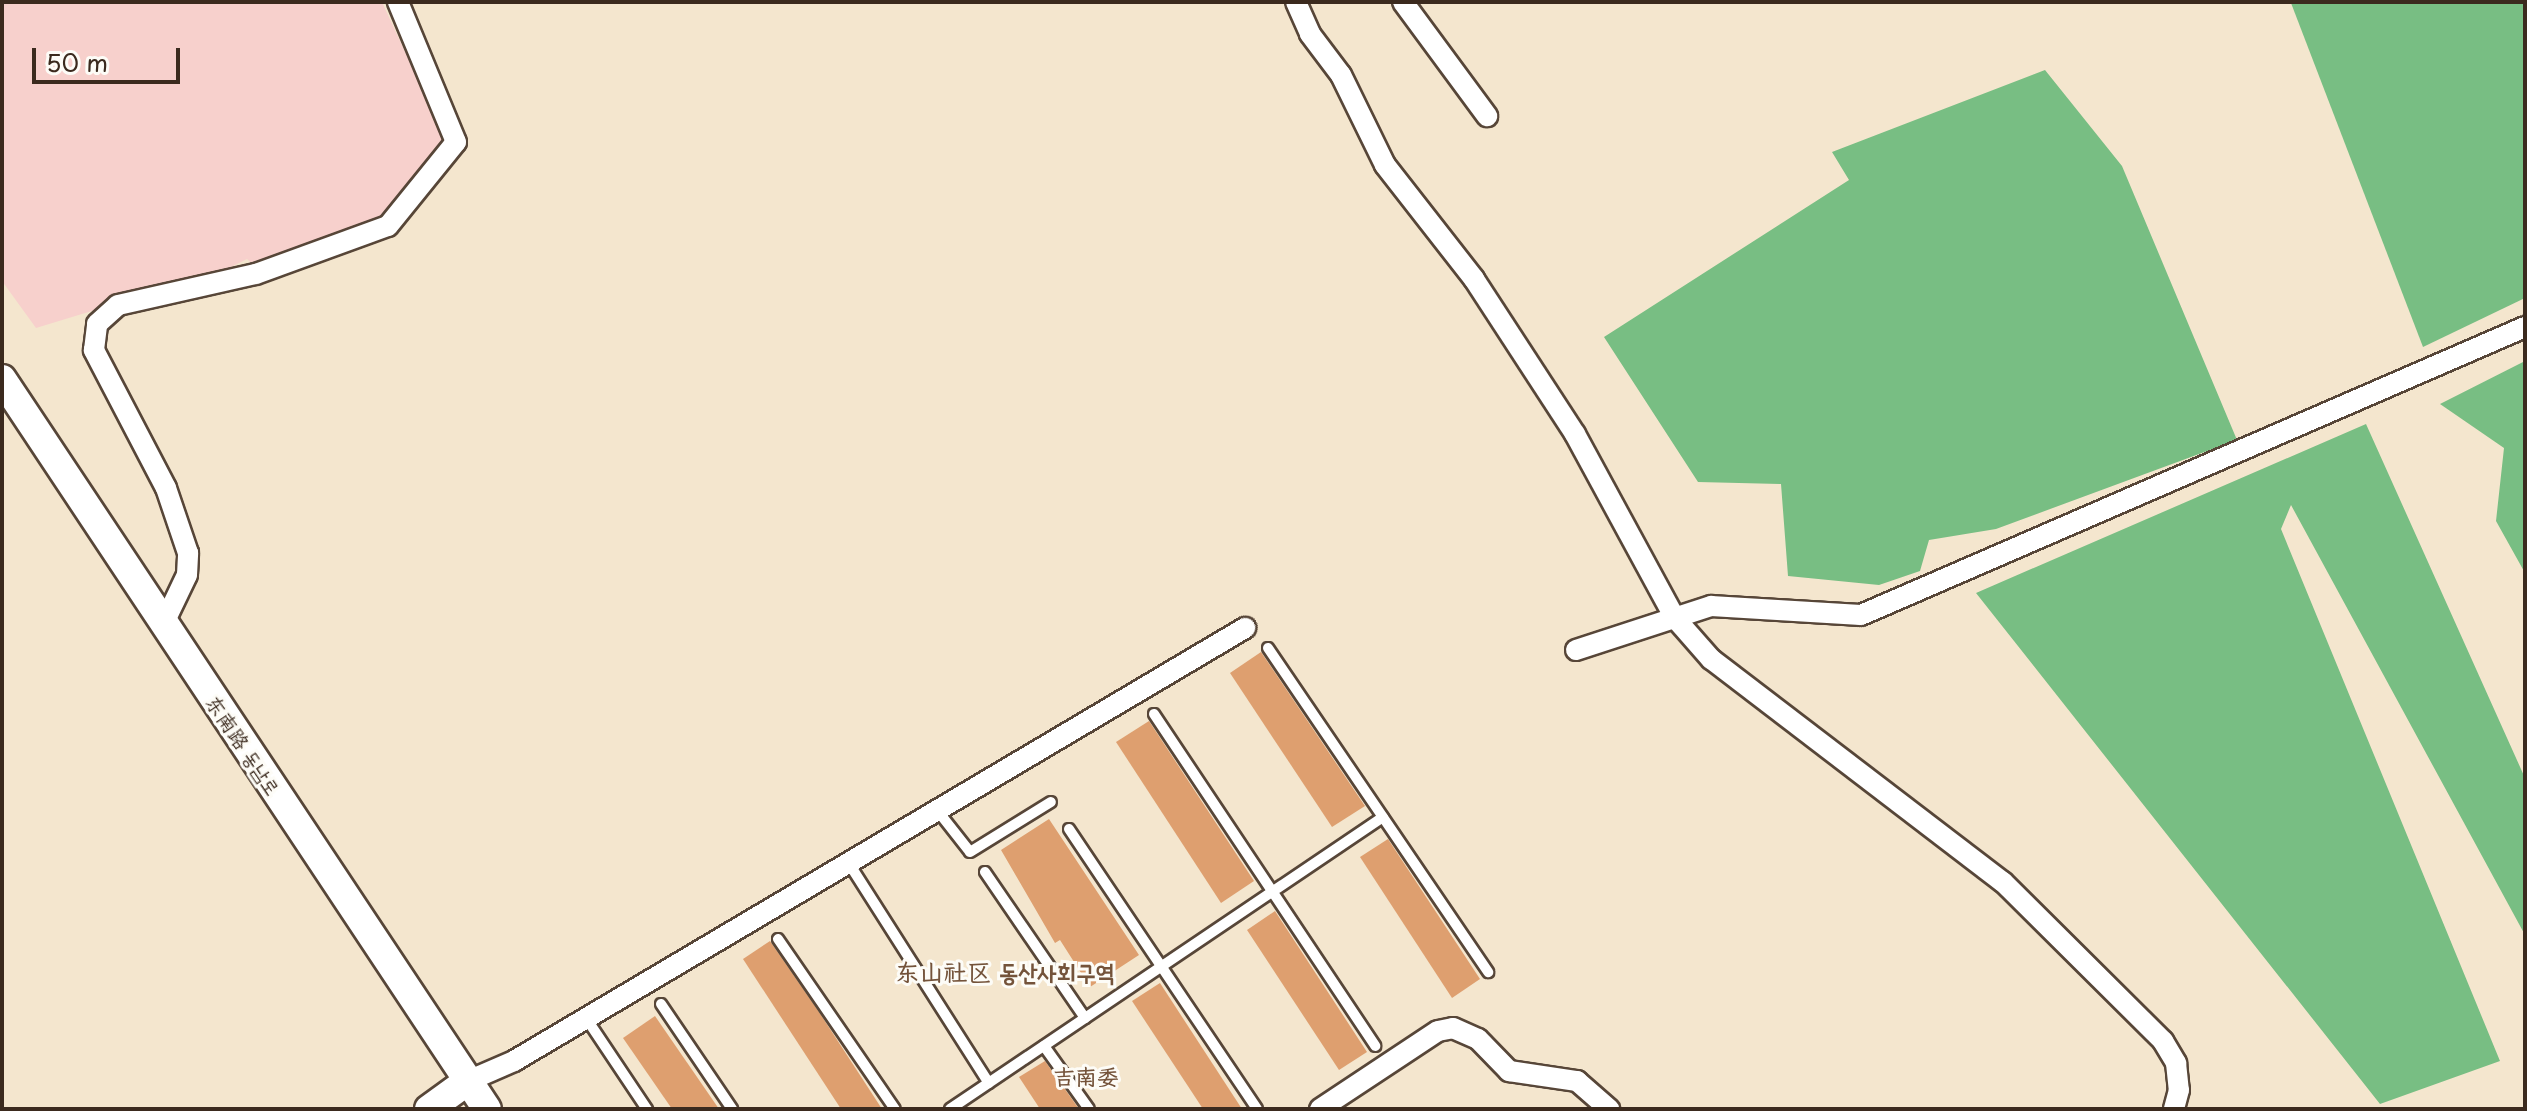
<!DOCTYPE html>
<html>
<head>
<meta charset="utf-8">
<style>
	body { margin:0 }
	#map { position:relative; width:2527px; height:1111px; overflow:hidden; background:#f4e6ce; font-family:"Playpen Sans","LXGW WenKai TC","Poor Story",sans-serif }
	div>[style] { position:absolute }
	[style*='--x'] { left:calc(var(--x)*1px); top:calc(var(--y)*1px); width:calc(var(--w)*1px); rotate:calc(var(--a)*1deg) }
	.built>* { inset:0; background:#f7d0cc }
	.forest>* { inset:0; background:#78be83 }
	.building>* { inset:0; background:#de9f6f }
	.roads { filter:drop-shadow(2px 0 #574638) drop-shadow(-2px 0 #574638) drop-shadow(0 2px #574638) drop-shadow(0 -2px #574638) }
	.lane>* { height:10px; margin:-5px; padding:0 5px; transform-origin:5px; border-radius:5px; background:#fff }
	.street>* { height:20px; margin:-10px; padding:0 10px; transform-origin:10px; border-radius:10px; background:#fff }
	.secondary>* { height:28px; margin:-14px; padding:0 14px; transform-origin:14px; border-radius:14px; background:#fff }
	span { translate:-50% -50%; white-space:nowrap; text-align:center; line-height:1.15; -webkit-text-stroke:6px #fdfcf7; paint-order:stroke }
	.street-label { font-size:20px; color:#3b2a1e }
	.neighbourhood-label { font-size:22px; color:#74533a; font-weight:700 }
	.quarter-label { font-size:24px; color:#74533a; font-weight:700 }
	.frame { position:absolute; inset:0; border:4px solid #3b2a1e; pointer-events:none }
	.scale { position:absolute; left:32px; top:48px; width:148px; height:36px; box-sizing:border-box; border:4px solid #3b2a1e; border-top:0; padding-left:10px; font-size:24px; line-height:28px; white-space:nowrap; color:#3b2a1e; -webkit-text-stroke:6px #fdfcf7; paint-order:stroke }
</style>
</head>
<body>
<div id="map">
	<div class="built">
		<div style="clip-path:polygon(2px 2px,382px 2px,451px 151px,388px 228px,260px 271px,247px 259px,223px 271px,36px 328px,2px 281px)"></div>
	</div>
	<div class="forest">
		<div style="clip-path:polygon(2525px 2px,2525px 298px,2423px 347px,2291px 3px)"></div>
		<div style="clip-path:polygon(2045px 70px,2122px 166px,2237px 440px,1996px 529px,1929px 540px,1920px 571px,1879px 585px,1788px 576px,1781px 484px,1698px 482px,1604px 337px,1849px 180px,1832px 152px)"></div>
		<div style="clip-path:polygon(2525px 361px,2525px 573px,2496px 521px,2504px 448px,2440px 404px)"></div>
		<div style="clip-path:polygon(2366px 424px,2525px 778px,2525px 935px,2291px 505px,2281px 529px,2500px 1061px,2380px 1104px,1976px 593px)"></div>
	</div>
	<div class="building">
		<div style="clip-path:polygon(1261px 652px,1365px 806px,1332px 827px,1230px 673px)"></div>
		<div style="clip-path:polygon(1149px 721px,1254px 881px,1221px 903px,1116px 742px)"></div>
		<div style="clip-path:polygon(1049px 819px,1139px 955px,1090px 987px,1060px 940px,1055px 943px,1001px 850px)"></div>
		<div style="clip-path:polygon(1388px 839px,1480px 979px,1452px 998px,1360px 857px)"></div>
		<div style="clip-path:polygon(1275px 911px,1367px 1052px,1339px 1070px,1247px 930px)"></div>
		<div style="clip-path:polygon(770px 941px,819px 1012px,882px 1109px,841px 1109px,743px 959px)"></div>
		<div style="clip-path:polygon(1160px 983px,1242px 1109px,1203px 1109px,1132px 1001px)"></div>
		<div style="clip-path:polygon(655px 1016px,719px 1109px,672px 1109px,623px 1038px)"></div>
		<div style="clip-path:polygon(1045px 1061px,1079px 1109px,1040px 1109px,1019px 1077px)"></div>
	</div>
	<div class="roads">
		<div class="lane">
			<div style="--x:1268;--y:648;--w:392;--a:55.8"></div>
			<div style="--x:1154;--y:714;--w:399;--a:56.3"></div>
			<div style="--x:937;--y:810;--w:53;--a:51.8"></div>
			<div style="--x:970;--y:852;--w:95;--a:-31.7"></div>
			<div style="--x:1069;--y:829;--w:337;--a:56.1"></div>
			<div style="--x:848;--y:862;--w:262;--a:57.5"></div>
			<div style="--x:985;--y:872;--w:177;--a:55.6"></div>
			<div style="--x:778;--y:939;--w:206;--a:55.5"></div>
			<div style="--x:661;--y:1004;--w:127;--a:55.9"></div>
			<div style="--x:586;--y:1018;--w:110;--a:56.2"></div>
			<div style="--x:1044;--y:1046;--w:77;--a:54.5"></div>
			<div style="--x:950;--y:1109;--w:522;--a:-33.99"></div>
		</div>
		<div class="street">
			<div style="--x:1296;--y:2;--w:35;--a:66"></div>
			<div style="--x:1310;--y:34;--w:51;--a:52.9"></div>
			<div style="--x:1341;--y:75;--w:100;--a:63.9"></div>
			<div style="--x:1385;--y:165;--w:145;--a:52"></div>
			<div style="--x:1474;--y:279;--w:185;--a:56.9"></div>
			<div style="--x:1575;--y:434;--w:209;--a:61.5"></div>
			<div style="--x:1675;--y:618;--w:55;--a:48.7"></div>
			<div style="--x:1711;--y:659;--w:367;--a:37.4"></div>
			<div style="--x:2003;--y:882;--w:226;--a:44.8"></div>
			<div style="--x:2163;--y:1041;--w:26;--a:59"></div>
			<div style="--x:2176;--y:1063;--w:27;--a:84"></div>
			<div style="--x:2179;--y:1090;--w:20;--a:105"></div>
			<div style="--x:1403;--y:2;--w:142;--a:53.6"></div>
			<div style="--x:163;--y:625;--w:55;--a:-64.4"></div>
			<div style="--x:187;--y:575;--w:22;--a:-87"></div>
			<div style="--x:188;--y:553;--w:69;--a:-108.7"></div>
			<div style="--x:166;--y:488;--w:156;--a:-117.6"></div>
			<div style="--x:94;--y:350;--w:26;--a:-83"></div>
			<div style="--x:97;--y:324;--w:28;--a:-42"></div>
			<div style="--x:118;--y:305;--w:141;--a:-12.7"></div>
			<div style="--x:256;--y:274;--w:140;--a:-20"></div>
			<div style="--x:388;--y:226;--w:108;--a:-51"></div>
			<div style="--x:456;--y:142;--w:152;--a:-112.5"></div>
			<div style="--x:1576;--y:650;--w:142;--a:-18.1"></div>
			<div style="--x:1711;--y:606;--w:150;--a:3.4"></div>
			<div style="--x:1861;--y:615;--w:724;--a:-23.45"></div>
			<div style="--x:468;--y:1081;--w:50;--a:-23.5"></div>
			<div style="--x:514;--y:1061;--w:850;--a:-30.64"></div>
			<div style="--x:1320;--y:1109;--w:141;--a:-33.5"></div>
			<div style="--x:1438;--y:1031;--w:15;--a:-11"></div>
			<div style="--x:1453;--y:1028;--w:27;--a:24"></div>
			<div style="--x:1478;--y:1039;--w:45;--a:45.9"></div>
			<div style="--x:1509;--y:1071;--w:69;--a:8.4"></div>
			<div style="--x:1577;--y:1081;--w:43;--a:41.2"></div>
		</div>
		<div class="secondary">
			<div style="--x:2;--y:379;--w:876;--a:56.4"></div>
			<div style="--x:429;--y:1109;--w:48;--a:-35.7"></div>
		</div>
	</div>
	<div class="street-label">
		<span style="left:243px;top:745px;rotate:56deg">东南路 동남로</span>
	</div>
	<div class="neighbourhood-label">
		<span style="left:1086px;top:1076px">吉南委</span>
	</div>
	<div class="quarter-label">
		<span style="left:1005px;top:972px">东山社区 동산사회구역</span>
	</div>
	<div class="frame"></div>
	<div class="scale">50 m</div>
</div>
</body>
</html>
